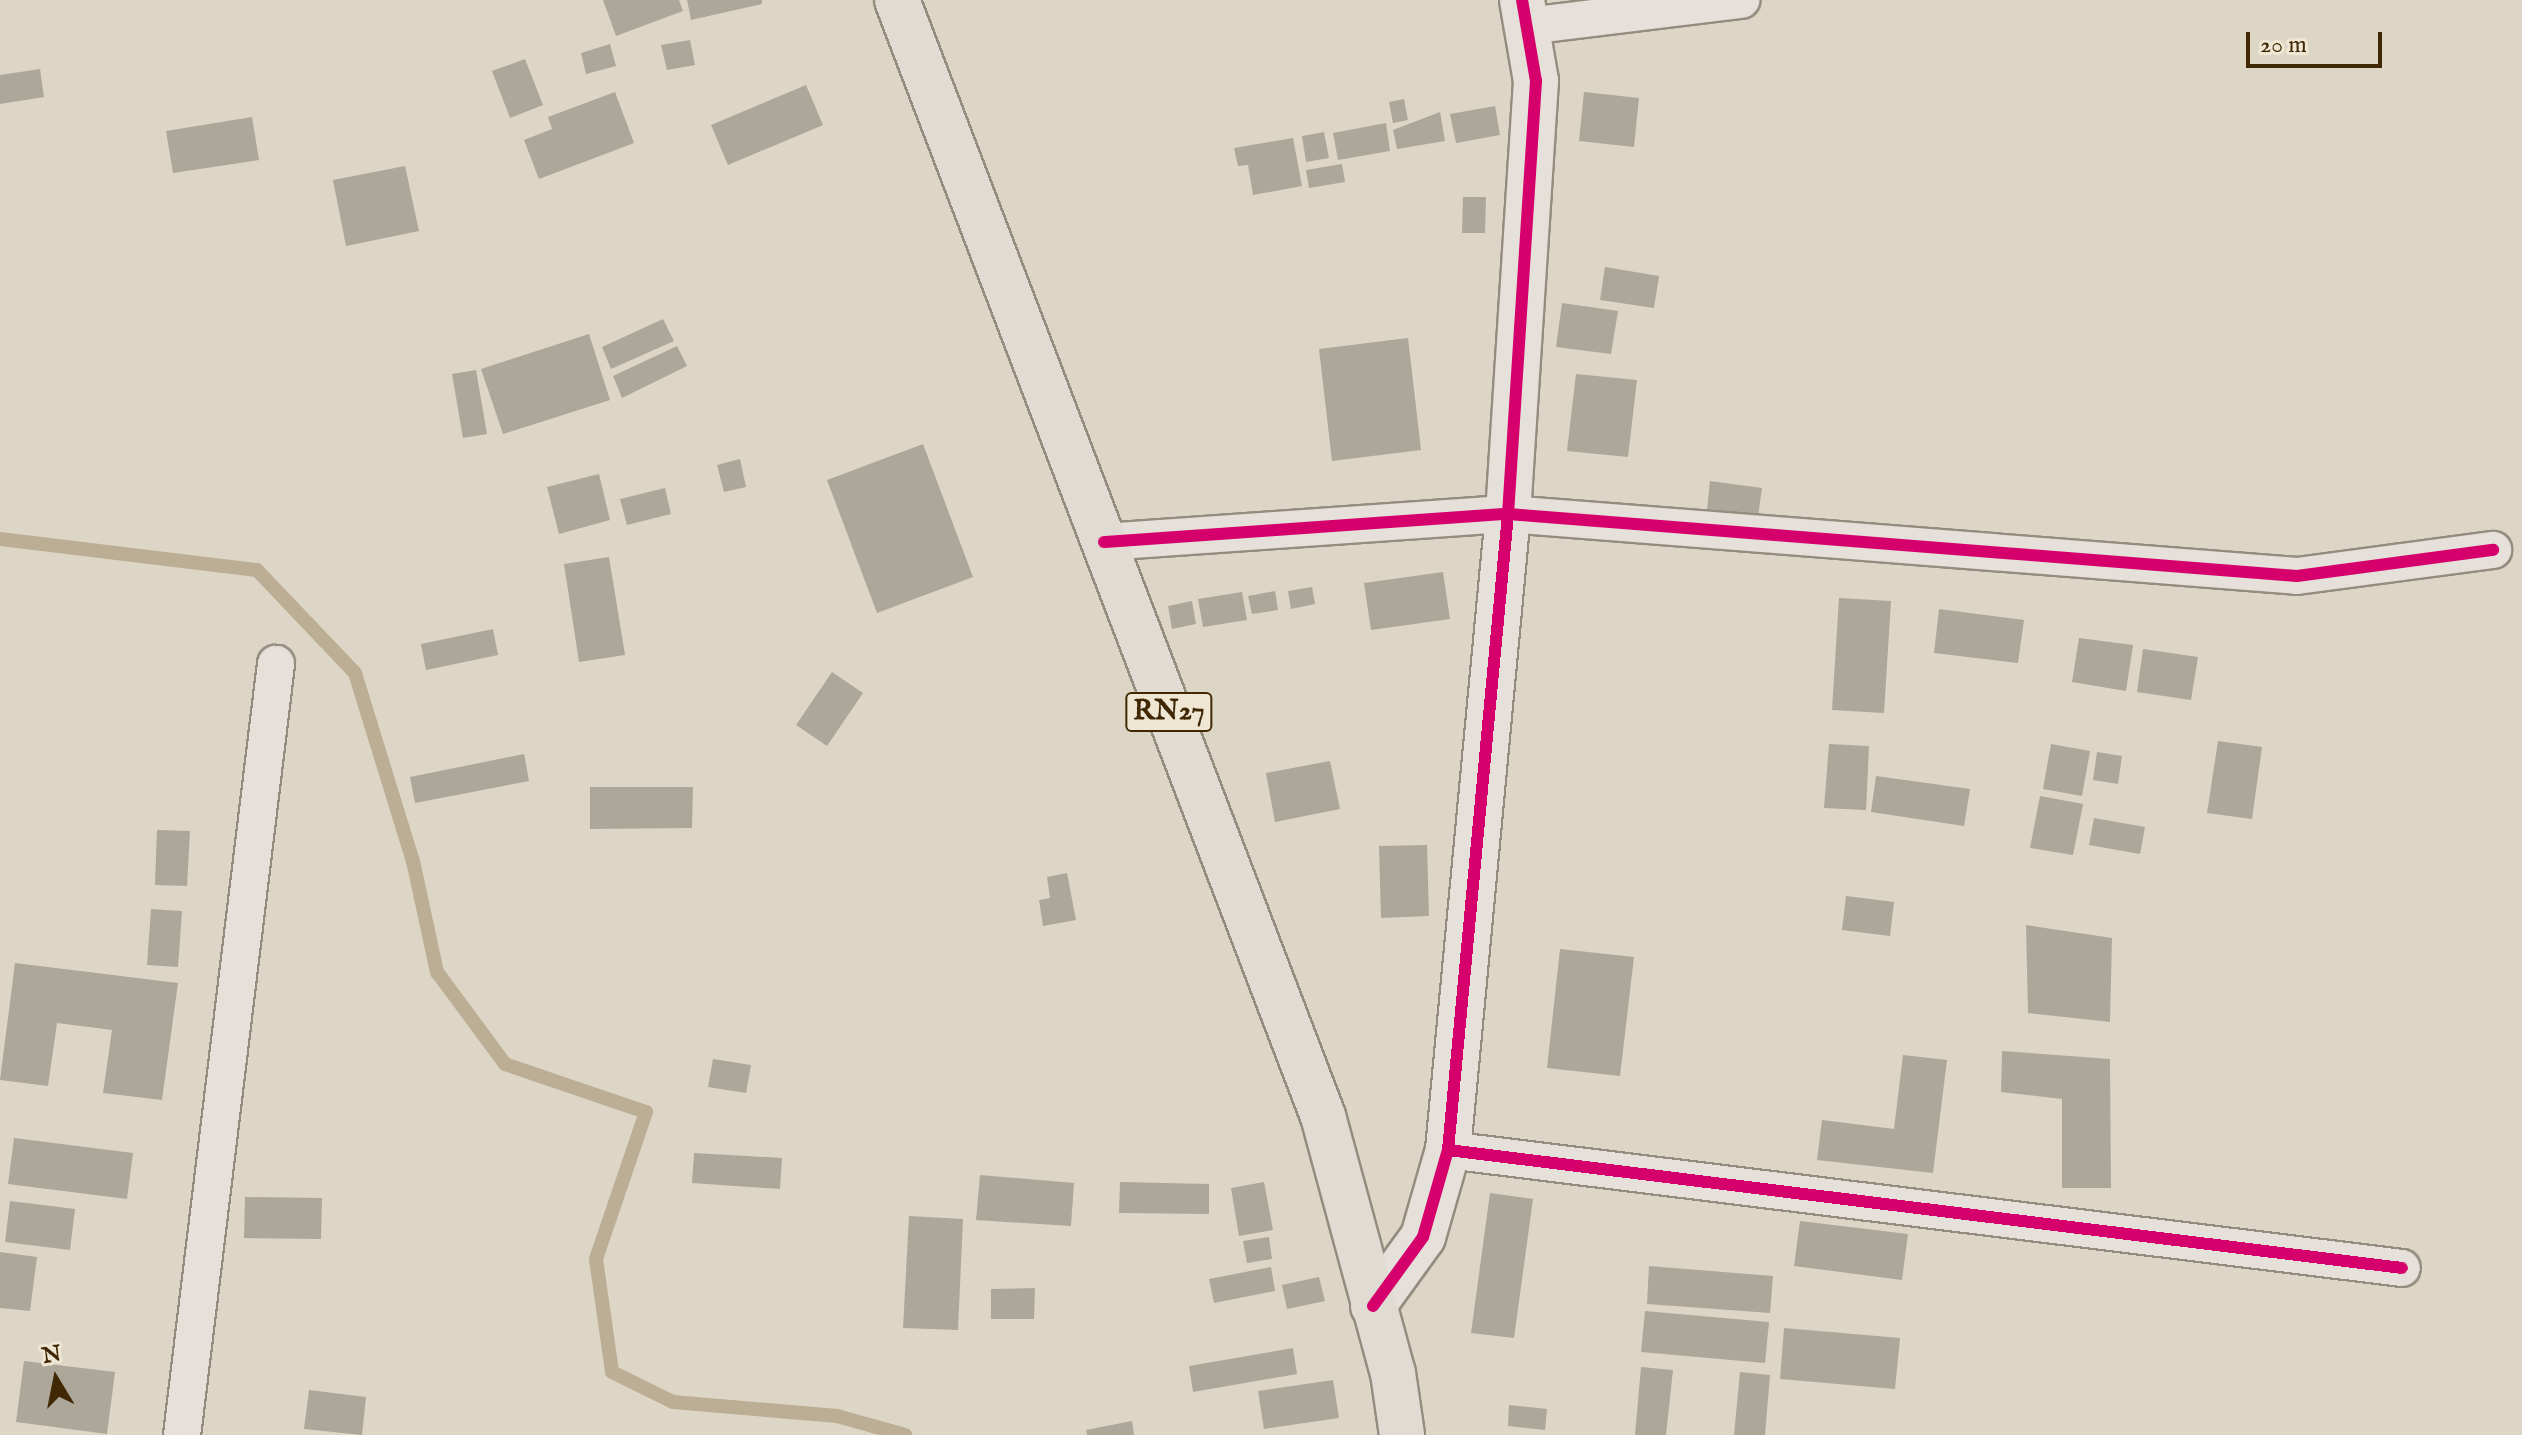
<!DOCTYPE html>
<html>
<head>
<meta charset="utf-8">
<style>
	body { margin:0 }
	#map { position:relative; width:2522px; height:1435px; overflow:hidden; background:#ddd6c6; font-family:"IM FELL English",serif }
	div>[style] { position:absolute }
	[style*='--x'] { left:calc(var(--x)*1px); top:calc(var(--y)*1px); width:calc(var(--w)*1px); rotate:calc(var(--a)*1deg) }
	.stream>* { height:14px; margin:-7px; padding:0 7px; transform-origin:7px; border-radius:7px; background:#bcae94 }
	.building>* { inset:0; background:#ada799 }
	.roads { filter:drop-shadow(2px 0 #948c7f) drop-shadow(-2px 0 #948c7f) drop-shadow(0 2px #948c7f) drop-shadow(0 -2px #948c7f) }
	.street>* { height:36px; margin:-18px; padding:0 18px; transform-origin:18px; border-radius:18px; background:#e5e1da }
	.secondary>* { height:44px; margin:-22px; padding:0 22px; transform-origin:22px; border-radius:22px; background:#e5e1da }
	.primary>* { height:44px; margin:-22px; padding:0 22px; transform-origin:22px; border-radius:22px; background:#e0dcd3 }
	.cycleway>* { height:12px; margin:-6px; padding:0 6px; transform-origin:6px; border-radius:6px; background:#d6006c }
	span { translate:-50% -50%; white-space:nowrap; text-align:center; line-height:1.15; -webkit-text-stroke:7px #efe7d4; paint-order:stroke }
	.shield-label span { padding:2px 6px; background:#efe7d4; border:2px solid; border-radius:6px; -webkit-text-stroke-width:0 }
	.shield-label { font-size:28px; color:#402805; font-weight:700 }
	.north { position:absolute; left:16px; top:1339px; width:80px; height:80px; -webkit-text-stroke:6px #efe7d4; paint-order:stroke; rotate:350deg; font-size:22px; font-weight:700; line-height:32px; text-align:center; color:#402805 }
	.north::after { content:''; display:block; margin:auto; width:28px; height:36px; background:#402805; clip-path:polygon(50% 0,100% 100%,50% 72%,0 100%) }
	.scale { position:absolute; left:2246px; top:32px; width:136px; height:36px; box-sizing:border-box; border:4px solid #402805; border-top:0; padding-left:10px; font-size:24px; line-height:28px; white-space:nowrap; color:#402805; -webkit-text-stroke:6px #efe7d4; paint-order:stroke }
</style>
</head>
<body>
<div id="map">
	<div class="stream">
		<div style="--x:0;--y:539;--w:259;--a:6.9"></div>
		<div style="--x:257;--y:570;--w:142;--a:46.4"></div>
		<div style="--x:355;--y:673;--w:197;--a:72.9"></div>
		<div style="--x:413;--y:861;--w:114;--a:77.8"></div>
		<div style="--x:437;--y:972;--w:114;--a:53.5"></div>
		<div style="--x:505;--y:1064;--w:149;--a:18.8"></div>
		<div style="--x:646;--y:1112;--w:155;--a:108.8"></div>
		<div style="--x:596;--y:1259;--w:114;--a:81.9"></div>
		<div style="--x:612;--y:1372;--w:68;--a:26.2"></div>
		<div style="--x:673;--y:1402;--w:165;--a:4.9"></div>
		<div style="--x:837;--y:1416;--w:71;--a:15.6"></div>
	</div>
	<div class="building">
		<div style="clip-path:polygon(603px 0,679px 0,683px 11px,616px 36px)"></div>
		<div style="clip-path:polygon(687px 0,762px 0,762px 4px,691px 20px)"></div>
		<div style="clip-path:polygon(690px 40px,695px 65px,667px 70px,661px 45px)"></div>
		<div style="clip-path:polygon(610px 44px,616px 66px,586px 74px,581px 53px)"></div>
		<div style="clip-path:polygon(525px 59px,543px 105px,510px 118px,492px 71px)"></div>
		<div style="clip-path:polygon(40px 69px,44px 97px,0 104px,0 75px)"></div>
		<div style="clip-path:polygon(806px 85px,823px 125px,728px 165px,711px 125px)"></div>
		<div style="clip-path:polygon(615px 92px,634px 143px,539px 179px,524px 140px,552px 129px,548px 117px)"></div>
		<div style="clip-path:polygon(1584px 92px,1639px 98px,1634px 147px,1579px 141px)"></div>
		<div style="clip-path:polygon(1404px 99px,1408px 120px,1393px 123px,1389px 102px)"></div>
		<div style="clip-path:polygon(1495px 106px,1500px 135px,1456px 143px,1450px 114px)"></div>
		<div style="clip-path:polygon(1440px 112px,1445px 141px,1397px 149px,1393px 130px)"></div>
		<div style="clip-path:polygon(252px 117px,259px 160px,173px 173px,166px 131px)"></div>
		<div style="clip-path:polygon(1386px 123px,1390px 151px,1338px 160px,1333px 133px)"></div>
		<div style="clip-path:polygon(1324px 132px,1329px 158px,1306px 162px,1302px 136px)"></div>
		<div style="clip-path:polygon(1293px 138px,1302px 186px,1253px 195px,1248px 165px,1238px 166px,1234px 148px)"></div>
		<div style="clip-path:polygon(1342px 164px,1345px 182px,1309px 188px,1306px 170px)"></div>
		<div style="clip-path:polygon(405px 166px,419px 231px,346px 246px,333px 180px)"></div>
		<div style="clip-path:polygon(1463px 197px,1486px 197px,1485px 233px,1462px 233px)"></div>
		<div style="clip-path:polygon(1605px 267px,1659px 276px,1654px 308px,1600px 300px)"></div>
		<div style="clip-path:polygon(1562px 303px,1618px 311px,1611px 354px,1556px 347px)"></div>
		<div style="clip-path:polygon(663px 319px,674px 341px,611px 369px,602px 347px)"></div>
		<div style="clip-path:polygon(589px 334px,610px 400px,503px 434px,481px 369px)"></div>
		<div style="clip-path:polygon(1408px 338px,1421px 450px,1332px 461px,1319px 349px)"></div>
		<div style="clip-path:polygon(677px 346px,687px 366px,622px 398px,613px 376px)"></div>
		<div style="clip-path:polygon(476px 370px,487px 434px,463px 438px,452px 374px)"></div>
		<div style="clip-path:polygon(1576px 374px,1637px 380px,1628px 457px,1567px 451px)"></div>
		<div style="clip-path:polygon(923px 444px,973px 577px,877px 613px,827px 480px)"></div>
		<div style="clip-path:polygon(740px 459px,746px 487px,724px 492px,717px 465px)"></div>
		<div style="clip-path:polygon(599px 474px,610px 520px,559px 534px,547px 487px)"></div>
		<div style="clip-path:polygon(1710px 481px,1762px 488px,1758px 517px,1707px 510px)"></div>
		<div style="clip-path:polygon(665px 488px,671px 514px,627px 525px,620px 499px)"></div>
		<div style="clip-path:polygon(609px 557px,625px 655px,579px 662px,564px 564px)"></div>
		<div style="clip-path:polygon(1443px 572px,1450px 619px,1371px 630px,1364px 583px)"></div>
		<div style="clip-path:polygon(1312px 587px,1315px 604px,1291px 609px,1288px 591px)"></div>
		<div style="clip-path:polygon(1275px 591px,1278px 610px,1252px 614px,1248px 596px)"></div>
		<div style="clip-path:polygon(1242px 592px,1247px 620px,1203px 627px,1198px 599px)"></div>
		<div style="clip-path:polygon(1839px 598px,1891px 601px,1884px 713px,1832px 710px)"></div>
		<div style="clip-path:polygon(1192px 601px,1196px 624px,1172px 629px,1168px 606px)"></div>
		<div style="clip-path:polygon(1939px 609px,2024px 620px,2018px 663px,1934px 653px)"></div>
		<div style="clip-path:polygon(493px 629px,498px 655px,426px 670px,421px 644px)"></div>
		<div style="clip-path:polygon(2079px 638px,2133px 645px,2126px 691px,2072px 682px)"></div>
		<div style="clip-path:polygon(2143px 649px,2198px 657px,2191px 700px,2137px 692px)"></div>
		<div style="clip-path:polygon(832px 672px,863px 693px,827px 746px,796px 725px)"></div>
		<div style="clip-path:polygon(2218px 741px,2262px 747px,2252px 819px,2207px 813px)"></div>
		<div style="clip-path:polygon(1829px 744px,1869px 746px,1866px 810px,1824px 808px)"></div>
		<div style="clip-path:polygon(2051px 744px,2090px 751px,2082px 796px,2043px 789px)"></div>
		<div style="clip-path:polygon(2097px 752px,2122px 756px,2118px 784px,2093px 780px)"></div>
		<div style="clip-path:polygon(524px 754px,529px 781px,415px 803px,410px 777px)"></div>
		<div style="clip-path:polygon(1330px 761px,1340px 809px,1275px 822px,1266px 773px)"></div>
		<div style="clip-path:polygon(1876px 776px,1970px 789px,1964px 826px,1871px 812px)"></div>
		<div style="clip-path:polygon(590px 787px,693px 787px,692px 828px,590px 829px)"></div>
		<div style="clip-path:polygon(2040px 796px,2083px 804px,2073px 855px,2030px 848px)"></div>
		<div style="clip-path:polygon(2094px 818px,2145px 827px,2140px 854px,2089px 845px)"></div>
		<div style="clip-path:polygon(157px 830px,190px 831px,187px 886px,155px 885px)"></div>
		<div style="clip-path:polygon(1427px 845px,1429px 916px,1381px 918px,1379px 846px)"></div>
		<div style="clip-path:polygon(1067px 873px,1076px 920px,1043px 926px,1039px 900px,1050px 898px,1047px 877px)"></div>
		<div style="clip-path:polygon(1846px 896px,1894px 902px,1890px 936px,1842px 930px)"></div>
		<div style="clip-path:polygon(151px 909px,182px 911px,178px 967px,147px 965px)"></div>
		<div style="clip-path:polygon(2026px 925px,2112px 938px,2110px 1022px,2028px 1013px)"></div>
		<div style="clip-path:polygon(1560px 949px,1634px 957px,1620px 1076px,1547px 1068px)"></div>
		<div style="clip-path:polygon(15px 963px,178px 983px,162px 1100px,103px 1093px,112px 1030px,57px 1023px,48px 1086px,0 1080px)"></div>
		<div style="clip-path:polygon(2002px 1051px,2110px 1059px,2111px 1188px,2062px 1188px,2062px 1099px,2001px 1092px)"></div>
		<div style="clip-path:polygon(1903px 1055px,1947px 1060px,1933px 1173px,1817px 1160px,1822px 1120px,1894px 1129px)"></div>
		<div style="clip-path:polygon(713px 1059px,751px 1065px,746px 1093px,708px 1087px)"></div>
		<div style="clip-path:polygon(14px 1138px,133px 1153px,127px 1199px,8px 1184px)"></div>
		<div style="clip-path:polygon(694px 1153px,782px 1158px,780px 1189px,692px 1183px)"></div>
		<div style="clip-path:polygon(980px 1175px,1074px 1183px,1071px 1226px,976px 1220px)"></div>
		<div style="clip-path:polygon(1120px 1182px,1209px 1184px,1209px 1214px,1119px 1213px)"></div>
		<div style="clip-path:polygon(1264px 1182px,1273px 1230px,1239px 1236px,1231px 1188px)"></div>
		<div style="clip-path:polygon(1490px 1193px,1533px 1199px,1514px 1338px,1471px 1333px)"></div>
		<div style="clip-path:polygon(245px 1197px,322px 1198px,321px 1239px,244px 1238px)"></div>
		<div style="clip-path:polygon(10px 1201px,75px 1209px,70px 1250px,5px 1242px)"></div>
		<div style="clip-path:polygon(909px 1216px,963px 1219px,958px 1330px,903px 1328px)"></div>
		<div style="clip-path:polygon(1800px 1221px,1908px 1234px,1902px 1280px,1794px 1266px)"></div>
		<div style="clip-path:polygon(1269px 1237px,1272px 1259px,1247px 1263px,1243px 1241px)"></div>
		<div style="clip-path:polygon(0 1252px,37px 1257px,30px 1311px,0 1308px)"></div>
		<div style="clip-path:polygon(1649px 1266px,1773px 1276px,1770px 1313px,1647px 1304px)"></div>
		<div style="clip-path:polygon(1271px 1267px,1275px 1291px,1214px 1303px,1209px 1279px)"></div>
		<div style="clip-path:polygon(1319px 1277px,1325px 1301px,1287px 1309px,1282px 1285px)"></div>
		<div style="clip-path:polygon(1035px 1288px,1034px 1319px,991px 1319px,991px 1289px)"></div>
		<div style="clip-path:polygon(1645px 1311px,1769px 1322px,1765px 1363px,1641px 1352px)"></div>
		<div style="clip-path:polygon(1784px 1328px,1900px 1338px,1895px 1389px,1780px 1379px)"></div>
		<div style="clip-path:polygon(1293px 1348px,1297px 1374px,1193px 1392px,1189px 1366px)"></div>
		<div style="clip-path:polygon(24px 1361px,115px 1372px,107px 1434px,16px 1422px)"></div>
		<div style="clip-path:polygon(1641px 1367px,1673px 1370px,1666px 1435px,1635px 1435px)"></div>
		<div style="clip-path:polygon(1740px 1372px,1770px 1375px,1765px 1435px,1734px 1435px)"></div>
		<div style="clip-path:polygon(1333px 1380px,1339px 1418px,1264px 1429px,1258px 1391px)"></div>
		<div style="clip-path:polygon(309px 1390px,366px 1397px,362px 1435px,304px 1429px)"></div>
		<div style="clip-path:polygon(1509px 1405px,1547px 1409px,1545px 1430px,1508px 1426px)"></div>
		<div style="clip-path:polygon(1132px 1421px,1134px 1435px,1087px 1435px,1086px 1430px)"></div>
	</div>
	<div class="roads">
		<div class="street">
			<div style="--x:1528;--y:26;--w:215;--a:-7"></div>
			<div style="--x:1104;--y:542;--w:405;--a:-4"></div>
			<div style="--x:1508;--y:514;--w:791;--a:4.49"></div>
			<div style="--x:2297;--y:576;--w:198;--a:-7.6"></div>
			<div style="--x:1448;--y:1150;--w:961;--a:7.05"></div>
			<div style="--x:182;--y:1435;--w:777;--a:-83.05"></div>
		</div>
		<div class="secondary">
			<div style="--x:1373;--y:1306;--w:85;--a:-54.1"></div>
			<div style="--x:1423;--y:1237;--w:91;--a:-74"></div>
			<div style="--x:1448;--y:1150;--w:639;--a:-84.61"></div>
			<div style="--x:1508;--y:514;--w:434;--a:-86.3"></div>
			<div style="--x:1536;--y:81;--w:82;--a:-99.8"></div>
		</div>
		<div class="primary">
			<div style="--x:897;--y:0;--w:1195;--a:69.11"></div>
			<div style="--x:1323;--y:1116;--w:266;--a:74.8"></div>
			<div style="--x:1393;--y:1373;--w:63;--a:81.7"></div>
		</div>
	</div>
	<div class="cycleway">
		<div style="--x:1104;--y:542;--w:405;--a:-4"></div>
		<div style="--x:1508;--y:514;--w:791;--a:4.49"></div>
		<div style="--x:2297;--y:576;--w:198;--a:-7.6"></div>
		<div style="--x:1448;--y:1150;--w:961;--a:7.05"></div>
		<div style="--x:1373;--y:1306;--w:85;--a:-54.1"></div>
		<div style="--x:1423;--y:1237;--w:91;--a:-74"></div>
		<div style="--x:1448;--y:1150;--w:639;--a:-84.61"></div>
		<div style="--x:1508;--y:514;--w:434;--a:-86.3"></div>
		<div style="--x:1536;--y:81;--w:82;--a:-99.8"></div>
	</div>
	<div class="shield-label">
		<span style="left:1169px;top:712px">RN27</span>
	</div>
	<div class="north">N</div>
	<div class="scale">20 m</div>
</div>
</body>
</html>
